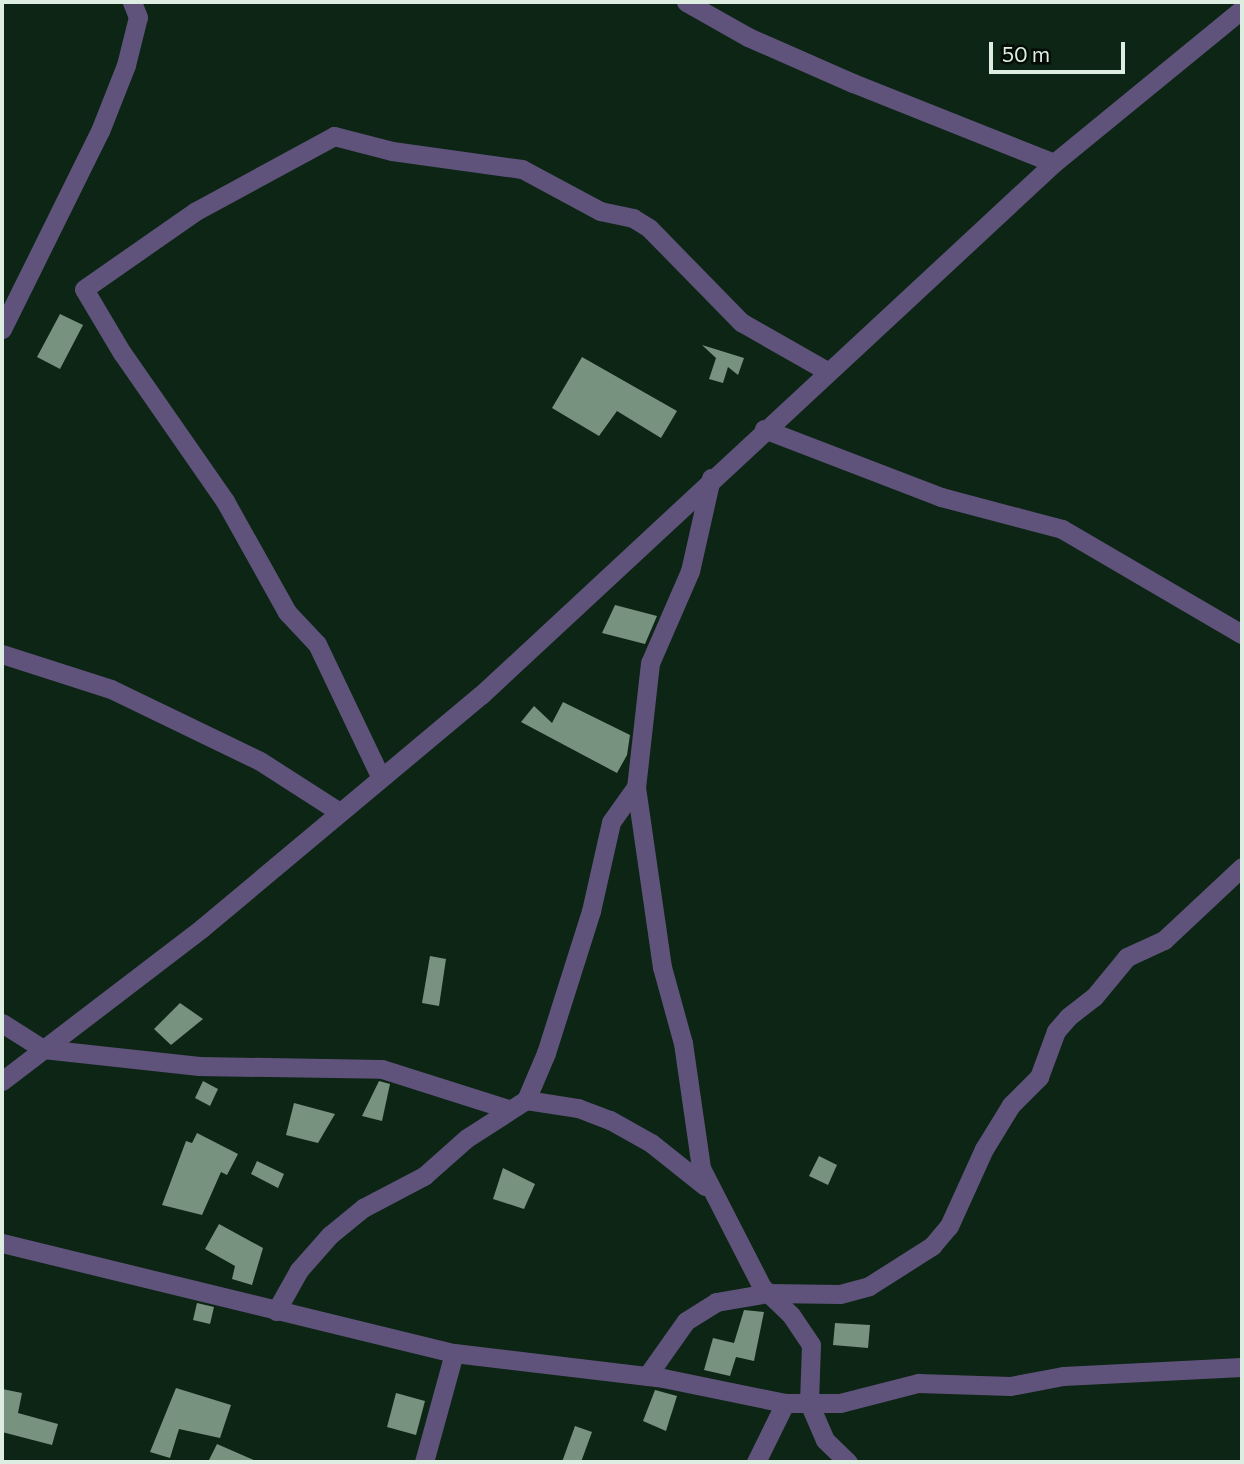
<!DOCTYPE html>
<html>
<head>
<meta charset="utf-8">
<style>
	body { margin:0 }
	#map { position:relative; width:1244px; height:1464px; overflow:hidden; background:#0d2515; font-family:Commissioner,sans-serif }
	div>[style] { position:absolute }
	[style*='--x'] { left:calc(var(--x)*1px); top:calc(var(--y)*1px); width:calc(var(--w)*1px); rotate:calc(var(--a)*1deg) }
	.building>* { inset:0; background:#77927e }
	.minor>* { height:19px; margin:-9.5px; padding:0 9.5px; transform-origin:9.5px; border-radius:9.5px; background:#60537b }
	.tertiary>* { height:19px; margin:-9.5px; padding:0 9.5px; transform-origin:9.5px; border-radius:9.5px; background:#60537b }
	span { translate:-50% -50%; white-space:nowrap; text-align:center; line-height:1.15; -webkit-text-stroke:7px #040c05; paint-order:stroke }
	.frame { position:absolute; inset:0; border:4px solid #deede2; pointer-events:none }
	.scale { position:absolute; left:989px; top:42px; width:136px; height:32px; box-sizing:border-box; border:4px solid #deede2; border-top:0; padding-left:9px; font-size:21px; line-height:24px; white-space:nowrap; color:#deede2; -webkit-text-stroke:5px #040c05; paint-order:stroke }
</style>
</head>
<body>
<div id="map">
	<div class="building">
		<div style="clip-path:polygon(60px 314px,83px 325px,60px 369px,37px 357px)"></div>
		<div style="clip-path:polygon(702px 345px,744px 358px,738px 375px,728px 367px,723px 383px,709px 379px,716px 358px)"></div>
		<div style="clip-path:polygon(582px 357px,677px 411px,661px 438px,617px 411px,599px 436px,552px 408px)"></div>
		<div style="clip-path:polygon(615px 605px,657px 616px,645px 644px,602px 633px)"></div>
		<div style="clip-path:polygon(563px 702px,630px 735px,627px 755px,617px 773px,521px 722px,534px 706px,552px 723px)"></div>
		<div style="clip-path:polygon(430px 956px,446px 959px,439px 1006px,422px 1003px)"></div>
		<div style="clip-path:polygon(180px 1003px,203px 1019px,171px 1045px,154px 1029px)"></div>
		<div style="clip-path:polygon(203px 1081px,218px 1089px,210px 1106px,195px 1098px)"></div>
		<div style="clip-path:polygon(379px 1081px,390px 1084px,382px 1121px,362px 1116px)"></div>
		<div style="clip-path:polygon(294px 1103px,335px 1114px,318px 1143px,286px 1135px)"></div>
		<div style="clip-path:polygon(197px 1133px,238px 1154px,227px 1175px,221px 1172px,202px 1215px,162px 1205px,186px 1141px,192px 1143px)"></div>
		<div style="clip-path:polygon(819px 1156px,837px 1165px,828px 1185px,809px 1176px)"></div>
		<div style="clip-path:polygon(257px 1161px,284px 1174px,278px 1188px,251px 1174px)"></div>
		<div style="clip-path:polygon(503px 1168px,535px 1184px,524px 1209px,493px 1199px)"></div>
		<div style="clip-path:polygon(219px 1224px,263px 1248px,252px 1285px,232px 1279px,235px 1266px,205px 1249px)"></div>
		<div style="clip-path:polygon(197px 1303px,214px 1307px,210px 1324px,193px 1320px)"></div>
		<div style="clip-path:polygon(744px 1310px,764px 1312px,754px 1361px,736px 1357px,730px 1376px,704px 1370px,713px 1338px,734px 1343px)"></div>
		<div style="clip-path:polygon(835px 1323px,870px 1325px,868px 1348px,833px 1345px)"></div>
		<div style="clip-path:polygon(176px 1388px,231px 1405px,220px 1438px,179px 1429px,170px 1458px,150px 1452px)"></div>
		<div style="clip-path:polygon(2px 1389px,22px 1393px,18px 1413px,58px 1424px,52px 1445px,2px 1432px)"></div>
		<div style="clip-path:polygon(655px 1390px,677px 1396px,666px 1431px,643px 1421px)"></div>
		<div style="clip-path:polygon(396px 1393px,425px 1401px,416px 1435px,387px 1427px)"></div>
		<div style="clip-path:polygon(575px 1426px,592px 1432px,581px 1462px,562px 1462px)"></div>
		<div style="clip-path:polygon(217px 1444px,258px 1462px,208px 1462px)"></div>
	</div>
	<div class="minor">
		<div style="--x:686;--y:2;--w:71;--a:29.4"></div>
		<div style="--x:748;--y:37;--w:115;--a:23.7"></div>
		<div style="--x:853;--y:83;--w:216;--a:21.7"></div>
		<div style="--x:2;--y:329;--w:221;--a:-63.7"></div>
		<div style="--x:100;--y:131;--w:71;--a:-68.5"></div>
		<div style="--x:126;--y:65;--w:49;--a:-76"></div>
		<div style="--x:138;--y:17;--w:16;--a:-112"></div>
		<div style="--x:764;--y:429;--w:190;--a:21"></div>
		<div style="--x:941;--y:497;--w:125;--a:14.8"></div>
		<div style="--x:1062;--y:529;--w:208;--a:30.3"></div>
		<div style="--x:711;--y:478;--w:95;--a:102.7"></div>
		<div style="--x:690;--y:571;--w:100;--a:113.5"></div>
		<div style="--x:650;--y:663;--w:125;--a:96.4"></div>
		<div style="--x:636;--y:787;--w:182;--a:81.8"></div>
		<div style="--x:662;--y:967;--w:79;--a:74.6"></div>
		<div style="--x:683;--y:1043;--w:126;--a:81.8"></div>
		<div style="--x:701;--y:1168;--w:134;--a:62.9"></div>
		<div style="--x:762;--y:1287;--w:40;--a:44"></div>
		<div style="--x:791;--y:1315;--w:36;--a:56"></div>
		<div style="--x:811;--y:1345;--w:58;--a:92"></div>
		<div style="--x:809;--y:1403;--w:40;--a:66.6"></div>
		<div style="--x:825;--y:1440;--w:32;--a:44"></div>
		<div style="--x:2;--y:654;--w:114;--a:17.8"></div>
		<div style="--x:111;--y:689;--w:165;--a:25.8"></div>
		<div style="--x:260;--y:761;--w:93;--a:32.7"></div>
		<div style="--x:380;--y:776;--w:146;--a:-115.5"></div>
		<div style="--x:317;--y:644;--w:44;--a:-133.2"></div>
		<div style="--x:287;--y:612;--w:127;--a:-119.2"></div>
		<div style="--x:225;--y:501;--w:180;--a:-124.8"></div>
		<div style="--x:122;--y:353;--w:74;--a:-120.7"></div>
		<div style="--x:84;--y:289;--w:136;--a:-34.9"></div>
		<div style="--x:196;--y:211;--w:157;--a:-28.5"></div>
		<div style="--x:334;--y:136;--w:60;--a:14.5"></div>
		<div style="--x:392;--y:151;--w:131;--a:7.9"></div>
		<div style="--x:522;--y:169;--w:89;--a:28.3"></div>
		<div style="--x:600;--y:211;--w:34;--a:12"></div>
		<div style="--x:633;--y:218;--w:19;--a:32"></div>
		<div style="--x:649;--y:228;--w:132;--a:45.6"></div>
		<div style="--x:741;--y:322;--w:99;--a:29.7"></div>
		<div style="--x:2;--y:1023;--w:49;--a:32.4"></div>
		<div style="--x:43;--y:1049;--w:157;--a:6.2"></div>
		<div style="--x:199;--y:1066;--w:183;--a:0.9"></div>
		<div style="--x:382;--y:1069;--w:132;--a:17.6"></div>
		<div style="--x:526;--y:1100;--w:51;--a:-66.9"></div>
		<div style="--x:546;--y:1053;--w:149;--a:-72.4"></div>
		<div style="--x:591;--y:911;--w:91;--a:-77.3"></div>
		<div style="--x:611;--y:822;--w:43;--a:-54.5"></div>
		<div style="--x:2;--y:1243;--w:465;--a:13.7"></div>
		<div style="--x:454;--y:1353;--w:210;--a:6.8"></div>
		<div style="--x:663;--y:1378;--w:125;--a:11.6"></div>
		<div style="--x:785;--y:1403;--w:55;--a:0"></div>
		<div style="--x:840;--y:1403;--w:81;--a:-14.4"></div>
		<div style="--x:918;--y:1383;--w:92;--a:1.9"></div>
		<div style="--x:1010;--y:1386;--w:54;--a:-10.7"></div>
		<div style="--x:1063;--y:1376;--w:179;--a:-2.9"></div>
		<div style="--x:276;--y:1311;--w:47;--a:-60.7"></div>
		<div style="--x:299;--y:1270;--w:47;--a:-48.5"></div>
		<div style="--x:330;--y:1235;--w:43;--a:-39.3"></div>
		<div style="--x:363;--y:1208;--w:69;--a:-27.7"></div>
		<div style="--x:424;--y:1176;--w:57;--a:-41.5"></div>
		<div style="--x:467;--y:1138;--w:70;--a:-32.8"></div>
		<div style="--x:526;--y:1100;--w:53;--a:8.7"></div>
		<div style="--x:578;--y:1108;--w:34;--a:21"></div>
		<div style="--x:610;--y:1120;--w:47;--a:29.3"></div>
		<div style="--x:651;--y:1143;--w:69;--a:38.5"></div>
		<div style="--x:647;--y:1376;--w:67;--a:-54.7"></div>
		<div style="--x:686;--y:1321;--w:36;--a:-32"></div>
		<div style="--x:716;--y:1302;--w:53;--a:-9.8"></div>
		<div style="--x:768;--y:1293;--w:72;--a:0.8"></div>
		<div style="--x:840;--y:1294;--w:30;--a:-15"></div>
		<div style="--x:869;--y:1286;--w:75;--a:-32.4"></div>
		<div style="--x:932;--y:1246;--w:26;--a:-50"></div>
		<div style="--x:949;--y:1226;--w:85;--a:-65.6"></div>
		<div style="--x:984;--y:1149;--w:52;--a:-58.5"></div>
		<div style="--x:1011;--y:1105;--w:40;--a:-45"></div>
		<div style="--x:1039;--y:1077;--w:49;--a:-69.7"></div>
		<div style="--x:1056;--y:1031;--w:18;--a:-49"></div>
		<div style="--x:1068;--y:1017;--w:33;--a:-38"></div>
		<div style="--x:1094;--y:997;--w:52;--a:-50.5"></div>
		<div style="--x:1127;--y:957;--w:41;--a:-24.7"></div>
		<div style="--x:1164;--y:940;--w:107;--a:-43.1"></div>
		<div style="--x:424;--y:1462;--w:113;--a:-74.6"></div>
		<div style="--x:756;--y:1462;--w:66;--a:-63.8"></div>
	</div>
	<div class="tertiary">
		<div style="--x:2;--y:1081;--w:252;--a:-37.4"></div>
		<div style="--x:202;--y:928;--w:363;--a:-39.9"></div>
		<div style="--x:481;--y:695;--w:782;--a:-42.88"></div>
		<div style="--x:1054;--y:163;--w:243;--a:-39.3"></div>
	</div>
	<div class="frame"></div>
	<div class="scale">50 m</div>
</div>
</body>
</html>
